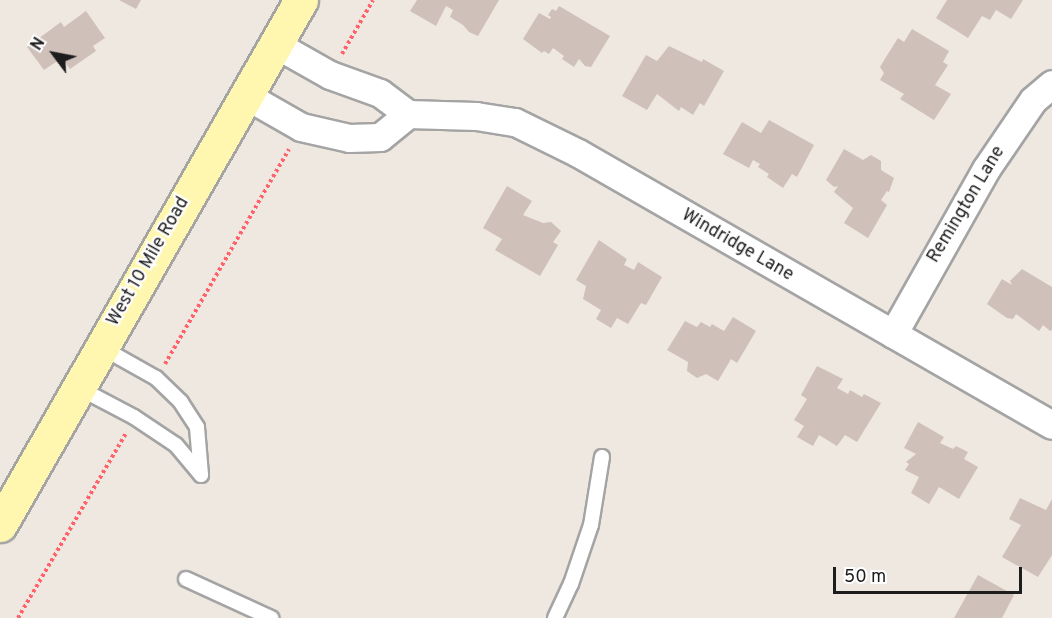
<!DOCTYPE html>
<html>
<head>
<meta charset="utf-8">
<style>
	body { margin:0 }
	#map { position:relative; width:1052px; height:618px; overflow:hidden; background:#efe8e1; font-family:Overpass,sans-serif }
	div>[style] { position:absolute }
	[style*='--x'] { left:calc(var(--x)*1px); top:calc(var(--y)*1px); width:calc(var(--w)*1px); rotate:calc(var(--a)*1deg) }
	.building>* { inset:0; background:#cfc0ba }
	.path>* { height:4px; margin-top:-2px; transform-origin:0; background:repeating-linear-gradient(90deg,#ff626a 0 3px,transparent 0 6px) }
	.roads { filter:drop-shadow(2px 0 #a4a4a4) drop-shadow(-2px 0 #a4a4a4) drop-shadow(0 2px #a4a4a4) drop-shadow(0 -2px #a4a4a4) }
	.lane>* { height:14px; margin:-7px; padding:0 7px; transform-origin:7px; border-radius:7px; background:#fff }
	.street>* { height:27px; margin:-13.5px; padding:0 13.5px; transform-origin:13.5px; border-radius:13.5px; background:#fff }
	.secondary>* { height:33px; margin:-16.5px; padding:0 16.5px; transform-origin:16.5px; border-radius:16.5px; background:#fff7af }
	span { translate:-50% -50%; white-space:nowrap; text-align:center; line-height:1.15; -webkit-text-stroke:4.5px #fff; paint-order:stroke }
	.street-label { font-size:18px; color:#1d1d1d }
	.north { position:absolute; left:24px; top:24px; width:60px; height:60px; -webkit-text-stroke:4px #fff; paint-order:stroke; rotate:302deg; font-size:16px; font-weight:700; line-height:24px; text-align:center; color:#1d1d1d }
	.north::after { content:''; display:block; margin:auto; width:21px; height:27px; background:#1d1d1d; clip-path:polygon(50% 0,100% 100%,50% 72%,0 100%) }
	.scale { position:absolute; left:833px; top:567px; width:189px; height:27px; box-sizing:border-box; border:3px solid #1d1d1d; border-top:0; padding-left:8px; font-size:18px; line-height:21px; white-space:nowrap; color:#1d1d1d; -webkit-text-stroke:4px #fff; paint-order:stroke }
</style>
</head>
<body>
<div id="map">
	<div class="building">
		<div style="clip-path:polygon(119px 0,141px 0,136px 9px)"></div>
		<div style="clip-path:polygon(417px 0,499px 0,478px 36px,469px 32px,463px 25px,450px 17px,453px 10px,446px 6px,436px 26px,410px 11px)"></div>
		<div style="clip-path:polygon(947px 0,1023px 0,1011px 19px,996px 10px,990px 20px,982px 16px,968px 38px,936px 18px)"></div>
		<div style="clip-path:polygon(559px 6px,610px 36px,591px 67px,585px 66px,579px 59px,574px 67px,562px 59px,564px 56px,553px 48px,549px 54px,544px 51px,542px 53px,523px 39px,539px 13px,550px 19px,551px 17px,548px 15px,552px 9px,556px 11px)"></div>
		<div style="clip-path:polygon(86px 11px,105px 38px,93px 46px,96px 51px,70px 69px,62px 58px,44px 70px,27px 47px,61px 22px,64px 27px)"></div>
		<div style="clip-path:polygon(912px 29px,949px 51px,943px 62px,948px 65px,935px 85px,951px 94px,934px 120px,900px 99px,904px 94px,880px 80px,884px 73px,880px 67px,886px 57px,898px 38px,904px 42px)"></div>
		<div style="clip-path:polygon(669px 46px,702px 62px,703px 59px,724px 71px,704px 106px,700px 103px,693px 115px,681px 107px,679px 111px,657px 94px,647px 110px,622px 96px,646px 55px,657px 61px)"></div>
		<div style="clip-path:polygon(769px 120px,814px 145px,797px 177px,792px 174px,783px 188px,767px 177px,769px 174px,758px 167px,760px 164px,753px 160px,749px 168px,723px 154px,742px 122px,761px 133px)"></div>
		<div style="clip-path:polygon(844px 149px,863px 160px,871px 155px,881px 161px,881px 170px,894px 178px,889px 192px,887px 191px,881px 200px,887px 205px,868px 238px,844px 223px,853px 208px,834px 192px,838px 186px,834px 187px,826px 180px)"></div>
		<div style="clip-path:polygon(507px 186px,532px 201px,523px 215px,543px 223px,551px 222px,561px 231px,553px 242px,558px 245px,540px 276px,495px 250px,502px 239px,483px 228px)"></div>
		<div style="clip-path:polygon(599px 240px,627px 259px,624px 265px,634px 270px,638px 262px,662px 277px,646px 305px,641px 303px,628px 324px,617px 318px,611px 328px,596px 319px,601px 310px,583px 299px,586px 286px,576px 280px)"></div>
		<div style="clip-path:polygon(1022px 269px,1052px 287px,1052px 330px,1050px 331px,1043px 325px,1039px 331px,1016px 314px,1013px 319px,1007px 318px,987px 304px,1002px 279px,1012px 285px,1010px 281px)"></div>
		<div style="clip-path:polygon(733px 317px,756px 331px,737px 363px,731px 359px,718px 381px,706px 374px,697px 378px,687px 371px,688px 362px,667px 350px,685px 321px,697px 327px,701px 322px,710px 327px,712px 324px,724px 331px)"></div>
		<div style="clip-path:polygon(817px 366px,843px 379px,837px 388px,848px 394px,850px 390px,862px 397px,864px 394px,881px 403px,857px 442px,845px 435px,837px 446px,819px 435px,813px 446px,797px 437px,804px 426px,794px 420px,807px 399px,801px 395px)"></div>
		<div style="clip-path:polygon(918px 422px,944px 437px,940px 443px,953px 449px,956px 446px,968px 452px,964px 459px,978px 467px,959px 499px,939px 487px,929px 504px,911px 493px,919px 477px,905px 470px,909px 464px,906px 462px,916px 454px,904px 448px)"></div>
		<div style="clip-path:polygon(1020px 498px,1046px 510px,1052px 499px,1052px 555px,1038px 577px,1002px 557px,1021px 525px,1009px 519px)"></div>
		<div style="clip-path:polygon(978px 575px,1014px 595px,1002px 618px,954px 618px)"></div>
	</div>
	<div class="path">
		<div style="--x:342;--y:54;--w:62;--a:-60.1"></div>
		<div style="--x:165;--y:364;--w:248;--a:-60"></div>
		<div style="--x:18;--y:618;--w:214;--a:-59.7"></div>
	</div>
	<div class="roads">
		<div class="lane">
			<div style="--x:79;--y:388;--w:62;--a:27.8"></div>
			<div style="--x:134;--y:417;--w:50;--a:33.7"></div>
			<div style="--x:176;--y:445;--w:39;--a:50"></div>
			<div style="--x:201;--y:475;--w:48;--a:-94.8"></div>
			<div style="--x:197;--y:427;--w:30;--a:-123"></div>
			<div style="--x:181;--y:402;--w:35;--a:-136"></div>
			<div style="--x:156;--y:378;--w:63;--a:-150.6"></div>
			<div style="--x:186;--y:579;--w:94;--a:24.6"></div>
			<div style="--x:555;--y:618;--w:38;--a:-65"></div>
			<div style="--x:571;--y:584;--w:62;--a:-71.3"></div>
			<div style="--x:591;--y:525;--w:69;--a:-80.8"></div>
		</div>
		<div class="street">
			<div style="--x:275;--y:44;--w:63;--a:29.4"></div>
			<div style="--x:330;--y:75;--w:53;--a:19.8"></div>
			<div style="--x:380;--y:93;--w:35;--a:37"></div>
			<div style="--x:408;--y:114;--w:68;--a:1.7"></div>
			<div style="--x:476;--y:116;--w:39;--a:9"></div>
			<div style="--x:515;--y:122;--w:70;--a:26.2"></div>
			<div style="--x:578;--y:153;--w:546;--a:29.85"></div>
			<div style="--x:245;--y:95;--w:64;--a:29.7"></div>
			<div style="--x:301;--y:127;--w:49;--a:12.9"></div>
			<div style="--x:349;--y:138;--w:31;--a:-2"></div>
			<div style="--x:380;--y:137;--w:36;--a:-39"></div>
			<div style="--x:893;--y:334;--w:189;--a:-60.6"></div>
			<div style="--x:986;--y:169;--w:83;--a:-55.7"></div>
			<div style="--x:1033;--y:100;--w:25;--a:-40"></div>
		</div>
		<div class="secondary">
			<div style="--x:0;--y:525;--w:605;--a:-60.17"></div>
		</div>
	</div>
	<div class="street-label">
		<span style="left:967px;top:205px;rotate:-59deg">Remington Lane</span>
		<span style="left:737px;top:246px;rotate:30deg">Windridge Lane</span>
		<span style="left:149px;top:262px;rotate:-60deg">West 10 Mile Road</span>
	</div>
	<div class="north">N</div>
	<div class="scale">50 m</div>
</div>
</body>
</html>
